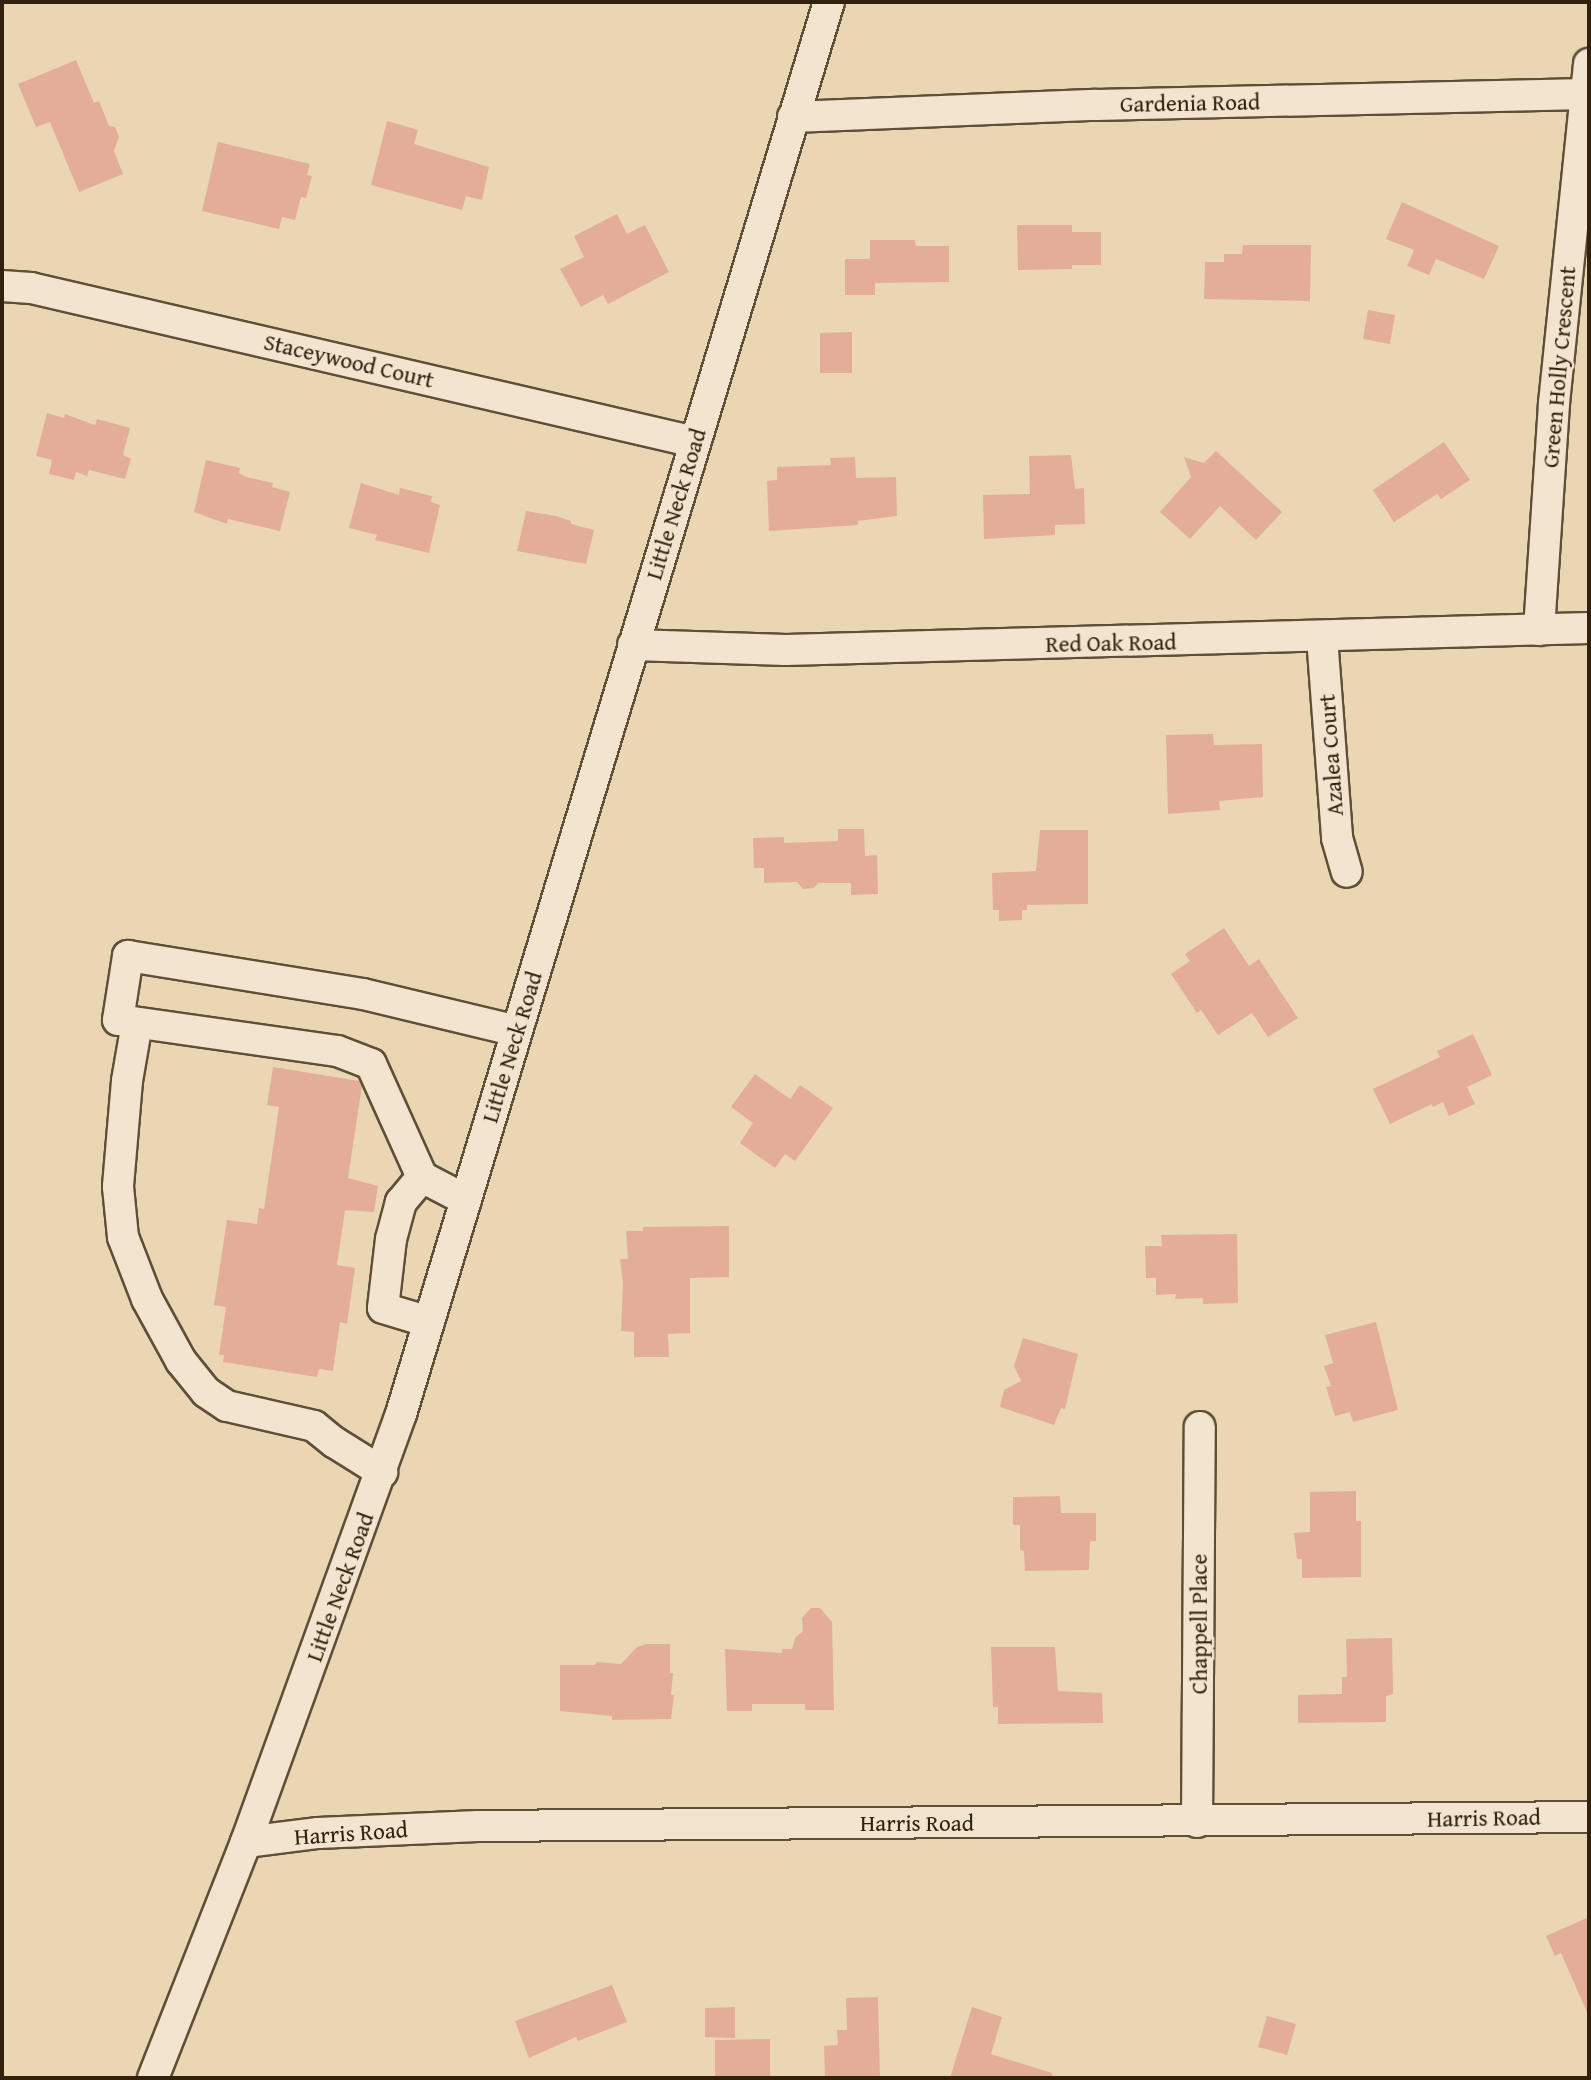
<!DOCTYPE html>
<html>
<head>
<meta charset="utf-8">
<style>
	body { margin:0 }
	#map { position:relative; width:1591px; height:2080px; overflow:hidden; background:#ebd6b4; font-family:"Gentium Book Plus",serif }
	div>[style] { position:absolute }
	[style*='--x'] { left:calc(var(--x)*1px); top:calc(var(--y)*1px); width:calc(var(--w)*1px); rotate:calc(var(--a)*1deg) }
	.building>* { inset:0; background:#e3ad98 }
	.roads { filter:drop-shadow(2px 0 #604f37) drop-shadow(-2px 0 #604f37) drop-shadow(0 2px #604f37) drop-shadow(0 -2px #604f37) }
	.minor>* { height:30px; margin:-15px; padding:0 15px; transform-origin:15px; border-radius:15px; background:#f2e4ce }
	span { translate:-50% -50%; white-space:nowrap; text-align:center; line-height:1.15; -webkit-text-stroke:5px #f2e4ce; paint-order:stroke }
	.street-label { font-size:23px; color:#32220d }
	.frame { position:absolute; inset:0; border:4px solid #32220d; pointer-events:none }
</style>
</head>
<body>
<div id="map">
	<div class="building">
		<div style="clip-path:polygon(76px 60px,94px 103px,99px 101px,109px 126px,115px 127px,119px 137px,114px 151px,123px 174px,79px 192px,50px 122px,36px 127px,18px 84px)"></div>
		<div style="clip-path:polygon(387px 121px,418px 130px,414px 144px,489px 167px,482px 200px,466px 196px,462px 210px,371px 185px)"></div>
		<div style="clip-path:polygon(218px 142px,310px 164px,307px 175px,312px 176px,306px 198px,301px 197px,295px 220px,282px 217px,279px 229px,202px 211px)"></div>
		<div style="clip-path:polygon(1402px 202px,1499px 246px,1484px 279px,1436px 259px,1429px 275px,1407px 266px,1414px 250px,1386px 239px)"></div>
		<div style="clip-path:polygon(617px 214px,627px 234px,645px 225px,669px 272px,608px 304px,603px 295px,581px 307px,560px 269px,584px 257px,574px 236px)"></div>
		<div style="clip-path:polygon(1017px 225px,1072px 225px,1072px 232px,1101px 232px,1101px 265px,1072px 265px,1072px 269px,1018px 270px)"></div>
		<div style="clip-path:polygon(870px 240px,915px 240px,916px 246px,949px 246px,949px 282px,875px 283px,875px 295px,845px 295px,845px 259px,870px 259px)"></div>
		<div style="clip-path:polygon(1243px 245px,1311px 245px,1310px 301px,1204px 299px,1205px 262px,1224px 262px,1224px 254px,1242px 254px)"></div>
		<div style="clip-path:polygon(1368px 310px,1395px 315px,1390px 344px,1363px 339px)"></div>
		<div style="clip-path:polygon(852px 332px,852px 373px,820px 373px,820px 333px)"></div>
		<div style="clip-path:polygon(47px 413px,64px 418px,65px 414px,95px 425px,97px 419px,130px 428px,123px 455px,131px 459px,125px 479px,89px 470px,87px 476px,76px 472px,74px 480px,49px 474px,52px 460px,36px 456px)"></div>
		<div style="clip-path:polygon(1444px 442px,1470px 480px,1441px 499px,1437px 494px,1394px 522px,1373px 490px)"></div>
		<div style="clip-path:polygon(1216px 451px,1282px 512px,1256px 540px,1220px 506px,1190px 539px,1160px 512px,1191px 477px,1184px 457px,1204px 463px)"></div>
		<div style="clip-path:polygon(1071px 455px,1075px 489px,1084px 488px,1085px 524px,1055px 525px,1055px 535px,984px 539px,983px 495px,1030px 494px,1029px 456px)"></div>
		<div style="clip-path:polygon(855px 457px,856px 478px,896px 477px,897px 516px,858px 521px,858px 525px,769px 531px,767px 481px,777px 480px,777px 467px,831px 465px,830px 458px)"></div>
		<div style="clip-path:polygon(206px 460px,240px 468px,239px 473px,246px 477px,273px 483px,272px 487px,290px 492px,280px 531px,228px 519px,227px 524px,194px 512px)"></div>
		<div style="clip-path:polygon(361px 483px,399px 495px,400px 488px,432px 496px,431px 502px,440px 505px,429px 553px,375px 540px,377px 535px,349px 528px)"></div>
		<div style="clip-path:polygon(526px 511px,556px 516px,571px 521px,571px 524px,594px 530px,586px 564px,517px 551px)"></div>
		<div style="clip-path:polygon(1213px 734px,1214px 745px,1262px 744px,1263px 797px,1219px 801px,1220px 810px,1168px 814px,1166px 735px)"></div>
		<div style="clip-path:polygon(838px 829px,864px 829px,865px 856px,877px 855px,878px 894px,851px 895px,851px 883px,818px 883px,814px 888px,803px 889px,797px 882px,764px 883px,764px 868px,754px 868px,753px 838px,784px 837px,784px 843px,838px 841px)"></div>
		<div style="clip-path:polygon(1040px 830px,1088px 830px,1088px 904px,1027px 905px,1027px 910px,1022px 910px,1022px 920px,999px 921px,999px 910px,993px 910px,992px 873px,1036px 871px)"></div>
		<div style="clip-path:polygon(1224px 928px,1249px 966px,1259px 959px,1298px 1018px,1268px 1037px,1252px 1013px,1218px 1035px,1201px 1010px,1197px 1013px,1171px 974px,1190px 961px,1185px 954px)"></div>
		<div style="clip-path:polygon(1473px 1034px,1492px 1075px,1467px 1087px,1475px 1104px,1449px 1116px,1443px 1102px,1433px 1107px,1432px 1104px,1390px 1124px,1373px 1089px,1440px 1057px,1437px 1051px)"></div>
		<div style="clip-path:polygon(273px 1067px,359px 1081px,362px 1086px,348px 1178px,378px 1186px,374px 1212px,345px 1210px,337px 1265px,355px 1268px,347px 1324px,340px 1322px,333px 1371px,319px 1369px,317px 1377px,223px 1362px,224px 1355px,219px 1355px,226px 1307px,214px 1305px,227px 1220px,257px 1224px,259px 1208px,264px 1209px,279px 1107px,267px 1105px)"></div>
		<div style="clip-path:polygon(755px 1074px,790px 1099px,800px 1085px,833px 1108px,795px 1161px,785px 1154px,775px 1168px,740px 1143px,753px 1123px,731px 1107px)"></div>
		<div style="clip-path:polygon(729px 1226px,729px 1277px,690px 1278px,690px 1333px,668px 1334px,669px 1357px,634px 1357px,634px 1332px,621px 1331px,623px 1283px,620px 1259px,628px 1259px,626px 1231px,643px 1231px,643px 1227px)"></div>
		<div style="clip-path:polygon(1237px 1234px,1238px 1303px,1203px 1304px,1203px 1298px,1175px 1299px,1176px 1294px,1156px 1295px,1156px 1278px,1146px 1278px,1145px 1246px,1162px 1246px,1161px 1235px)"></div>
		<div style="clip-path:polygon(1376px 1322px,1398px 1410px,1353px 1422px,1350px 1412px,1335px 1416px,1326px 1387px,1331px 1386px,1324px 1366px,1333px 1363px,1325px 1335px)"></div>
		<div style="clip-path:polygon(1023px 1338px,1078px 1354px,1065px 1409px,1061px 1408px,1054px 1425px,1000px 1407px,1004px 1390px,1021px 1381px,1014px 1366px)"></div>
		<div style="clip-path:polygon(1356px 1491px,1356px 1521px,1361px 1521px,1361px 1577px,1302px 1578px,1302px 1559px,1297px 1559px,1294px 1533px,1310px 1532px,1310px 1492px)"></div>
		<div style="clip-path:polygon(1060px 1496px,1061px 1513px,1096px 1513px,1096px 1541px,1090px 1541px,1089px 1570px,1025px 1571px,1024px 1551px,1020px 1550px,1020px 1525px,1013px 1525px,1013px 1497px)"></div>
		<div style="clip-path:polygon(811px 1608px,820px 1608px,832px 1622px,834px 1710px,805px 1710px,805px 1704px,752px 1704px,752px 1711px,727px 1711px,725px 1649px,782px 1653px,782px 1649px,792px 1649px,795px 1638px,803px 1631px,802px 1618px)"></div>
		<div style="clip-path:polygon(1392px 1638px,1393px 1694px,1386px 1696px,1386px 1722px,1298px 1723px,1298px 1695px,1342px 1694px,1342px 1677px,1347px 1677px,1346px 1639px)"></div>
		<div style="clip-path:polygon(646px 1644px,670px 1644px,670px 1673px,673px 1673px,671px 1695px,674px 1695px,671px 1719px,612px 1720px,612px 1716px,560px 1711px,560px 1665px,595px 1665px,597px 1662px,621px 1664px,637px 1647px)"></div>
		<div style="clip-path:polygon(991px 1647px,1055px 1647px,1058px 1691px,1102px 1693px,1103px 1723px,998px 1724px,998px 1707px,993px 1707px)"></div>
		<div style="clip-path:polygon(1589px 1917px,1589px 2017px,1561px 1953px,1555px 1956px,1546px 1936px)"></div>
		<div style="clip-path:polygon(612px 1985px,627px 2022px,578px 2041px,576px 2037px,529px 2058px,515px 2021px)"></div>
		<div style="clip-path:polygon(878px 1997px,880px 2078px,825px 2078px,824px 2046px,838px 2045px,837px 2030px,847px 2030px,846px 1998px)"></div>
		<div style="clip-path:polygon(735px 2007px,735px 2038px,705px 2037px,705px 2008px)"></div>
		<div style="clip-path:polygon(972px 2007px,1002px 2017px,991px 2054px,1052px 2073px,1052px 2078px,950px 2078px)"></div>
		<div style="clip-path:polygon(1267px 2016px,1296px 2024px,1287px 2055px,1258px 2047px)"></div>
		<div style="clip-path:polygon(770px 2039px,770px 2078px,715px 2078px,715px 2040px)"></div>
	</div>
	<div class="roads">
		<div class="minor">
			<div style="--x:793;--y:117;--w:303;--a:-2.3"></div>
			<div style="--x:1096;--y:105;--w:490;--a:-1.3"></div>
			<div style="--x:2;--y:286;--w:29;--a:4"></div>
			<div style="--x:31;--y:288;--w:682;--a:13.06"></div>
			<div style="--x:1539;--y:630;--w:227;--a:-86.2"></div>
			<div style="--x:1554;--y:403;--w:341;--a:-84.1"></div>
			<div style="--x:1322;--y:637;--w:202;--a:85.7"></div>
			<div style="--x:1337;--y:838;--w:35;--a:74"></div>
			<div style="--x:633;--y:645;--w:153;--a:1.9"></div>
			<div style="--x:786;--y:650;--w:803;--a:-1.57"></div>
			<div style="--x:137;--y:1023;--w:59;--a:99.8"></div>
			<div style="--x:127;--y:1081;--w:106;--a:94.9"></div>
			<div style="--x:118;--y:1187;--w:50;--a:84.3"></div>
			<div style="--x:123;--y:1237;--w:66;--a:68.8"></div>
			<div style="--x:147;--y:1299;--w:71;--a:61.3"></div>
			<div style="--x:181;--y:1361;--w:40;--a:51"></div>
			<div style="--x:206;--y:1392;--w:25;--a:34"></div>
			<div style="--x:227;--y:1406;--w:89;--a:12.9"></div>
			<div style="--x:314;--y:1426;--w:26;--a:39"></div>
			<div style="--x:334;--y:1442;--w:57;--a:32"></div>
			<div style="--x:422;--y:1177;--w:33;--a:130"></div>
			<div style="--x:401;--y:1202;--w:38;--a:105"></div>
			<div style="--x:391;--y:1239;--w:69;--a:96.6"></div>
			<div style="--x:383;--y:1308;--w:48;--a:16.9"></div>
			<div style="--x:466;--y:1200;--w:50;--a:-152.4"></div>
			<div style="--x:422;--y:1177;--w:124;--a:-114.3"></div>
			<div style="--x:371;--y:1064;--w:36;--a:-159"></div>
			<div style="--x:337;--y:1051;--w:221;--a:-171.9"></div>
			<div style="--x:118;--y:1020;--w:65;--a:-81.1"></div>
			<div style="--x:128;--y:956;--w:238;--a:9.2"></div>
			<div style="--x:363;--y:994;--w:158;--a:13.5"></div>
			<div style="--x:1197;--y:1822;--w:395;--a:-89.6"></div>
			<div style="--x:246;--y:1842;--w:73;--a:-7.1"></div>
			<div style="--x:318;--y:1833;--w:160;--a:-2.5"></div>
			<div style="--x:478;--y:1826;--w:1111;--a:-0.46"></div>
			<div style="--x:153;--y:2078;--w:254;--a:-68.5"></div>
			<div style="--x:246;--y:1842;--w:455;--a:-70.1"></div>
			<div style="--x:401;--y:1414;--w:1475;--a:-73.14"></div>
		</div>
	</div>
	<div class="street-label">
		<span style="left:1190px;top:103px;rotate:-1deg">Gardenia Road</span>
		<span style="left:349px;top:361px;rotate:13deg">Staceywood Court</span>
		<span style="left:1559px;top:367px;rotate:-85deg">Green Holly Crescent</span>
		<span style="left:676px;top:504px;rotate:-73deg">Little Neck Road</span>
		<span style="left:1111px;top:643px;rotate:-1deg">Red Oak Road</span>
		<span style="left:1331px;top:755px;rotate:-94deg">Azalea Court</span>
		<span style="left:512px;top:1047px;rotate:-73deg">Little Neck Road</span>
		<span style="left:340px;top:1587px;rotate:-70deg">Little Neck Road</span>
		<span style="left:1199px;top:1624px;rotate:-90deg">Chappell Place</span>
		<span style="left:1484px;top:1818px;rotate:-1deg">Harris Road</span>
		<span style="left:917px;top:1823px">Harris Road</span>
		<span style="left:351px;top:1833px;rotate:-4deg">Harris Road</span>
	</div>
	<div class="frame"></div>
</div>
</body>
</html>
